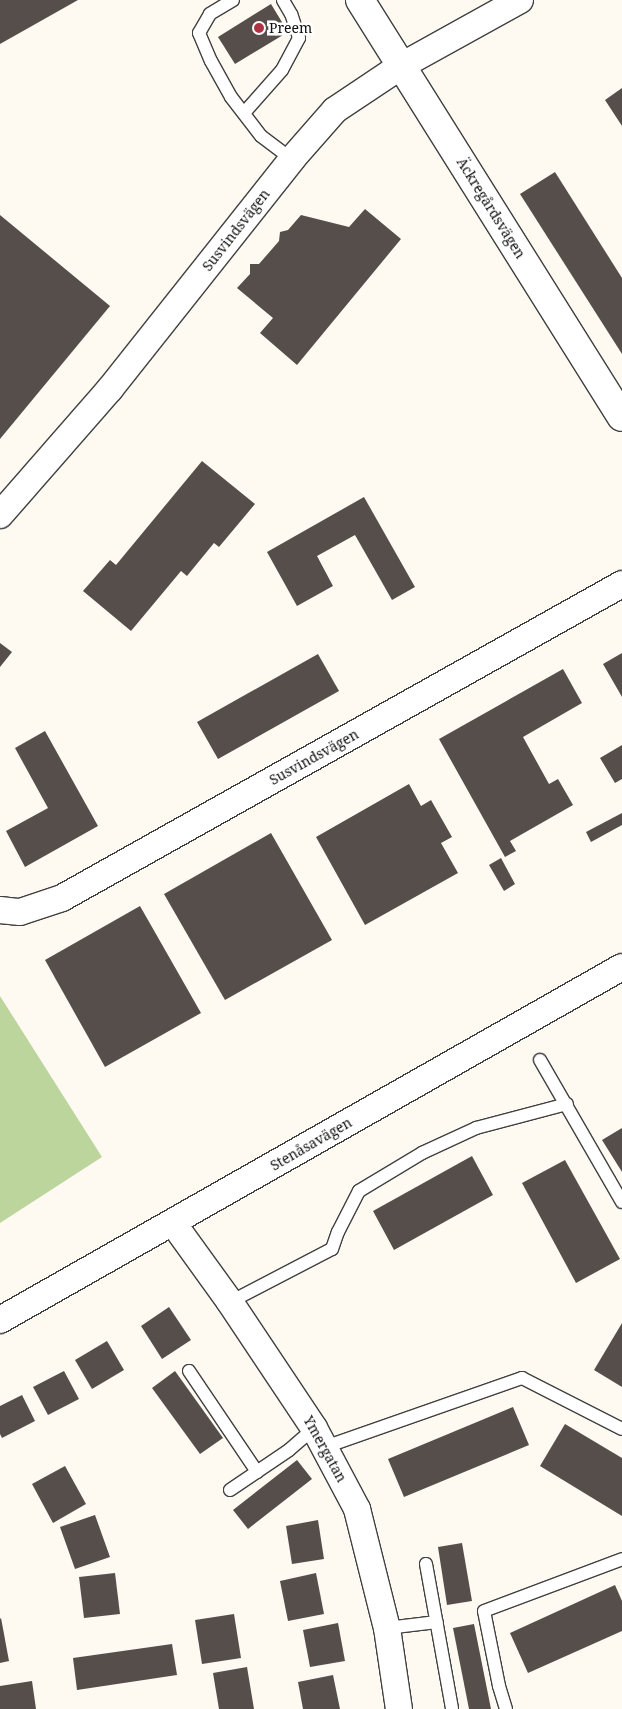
<!DOCTYPE html>
<html>
<head>
<meta charset="utf-8">
<style>
	body { margin:0 }
	#map { position:relative; width:622px; height:1709px; overflow:hidden; background:#fefaf1; font-family:"Noto Serif",serif }
	div>[style] { position:absolute }
	[style*='--x'] { left:calc(var(--x)*1px); top:calc(var(--y)*1px); width:calc(var(--w)*1px); rotate:calc(var(--a)*1deg) }
	.forest>* { inset:0; background:#bcd59d }
	.building>* { inset:0; background:#564e4b }
	.roads { filter:drop-shadow(1px 0 #414141) drop-shadow(-1px 0 #414141) drop-shadow(0 1px #414141) drop-shadow(0 -1px #414141) }
	.service>* { height:12px; margin:-6px; padding:0 6px; transform-origin:6px; border-radius:6px; background:#fff }
	.minor>* { height:26px; margin:-13px; padding:0 13px; transform-origin:13px; border-radius:13px; background:#fff }
	.tertiary>* { height:28px; margin:-14px; padding:0 14px; transform-origin:14px; border-radius:14px; background:#fff }
	.dots>* { width:14px; height:14px; translate:-50% -50%; box-sizing:border-box; border:2px solid #fff; border-radius:50% }
	span { translate:-50% -50%; white-space:nowrap; text-align:center; line-height:1.15; -webkit-text-stroke:5px #fff; paint-order:stroke }
	.poi-label { font-size:14px; color:#0e0e0e }
	.left { translate:0 -50%; text-align:left }
	.street-label { font-size:14px; color:#0e0e0e }
</style>
</head>
<body>
<div id="map">
	<div class="forest">
		<div style="clip-path:polygon(0 996px,102px 1157px,0 1223px)"></div>
	</div>
	<div class="building">
		<div style="clip-path:polygon(0 0,78px 0,0 44px)"></div>
		<div style="clip-path:polygon(271px 4px,288px 32px,235px 64px,218px 37px)"></div>
		<div style="clip-path:polygon(622px 88px,622px 126px,605px 100px)"></div>
		<div style="clip-path:polygon(555px 172px,622px 278px,622px 354px,520px 194px)"></div>
		<div style="clip-path:polygon(365px 209px,401px 239px,297px 365px,260px 333px,273px 318px,237px 288px,250px 274px,250px 264px,259px 264px,279px 241px,280px 232px,288px 230px,301px 215px,349px 227px)"></div>
		<div style="clip-path:polygon(0 215px,110px 306px,0 439px)"></div>
		<div style="clip-path:polygon(202px 461px,255px 504px,219px 547px,214px 543px,187px 576px,181px 571px,131px 631px,83px 591px,110px 560px,116px 565px)"></div>
		<div style="clip-path:polygon(364px 497px,415px 587px,392px 600px,355px 535px,317px 556px,333px 586px,297px 606px,267px 552px)"></div>
		<div style="clip-path:polygon(0 643px,12px 652px,0 667px)"></div>
		<div style="clip-path:polygon(622px 653px,622px 697px,603px 664px)"></div>
		<div style="clip-path:polygon(318px 654px,339px 691px,218px 759px,197px 722px)"></div>
		<div style="clip-path:polygon(563px 669px,582px 703px,523px 737px,549px 784px,558px 779px,573px 805px,510px 841px,516px 851px,505px 857px,439px 739px)"></div>
		<div style="clip-path:polygon(45px 731px,98px 826px,25px 867px,6px 831px,48px 808px,15px 748px)"></div>
		<div style="clip-path:polygon(622px 745px,622px 779px,615px 783px,600px 758px)"></div>
		<div style="clip-path:polygon(409px 784px,421px 806px,431px 800px,452px 837px,441px 843px,458px 873px,365px 925px,316px 837px)"></div>
		<div style="clip-path:polygon(622px 813px,622px 825px,591px 842px,586px 832px)"></div>
		<div style="clip-path:polygon(271px 833px,332px 940px,225px 1000px,164px 894px)"></div>
		<div style="clip-path:polygon(501px 858px,515px 884px,504px 891px,489px 865px)"></div>
		<div style="clip-path:polygon(140px 906px,201px 1013px,105px 1067px,45px 960px)"></div>
		<div style="clip-path:polygon(622px 1128px,622px 1172px,602px 1140px)"></div>
		<div style="clip-path:polygon(472px 1156px,493px 1195px,394px 1250px,373px 1211px)"></div>
		<div style="clip-path:polygon(565px 1160px,620px 1259px,576px 1283px,522px 1183px)"></div>
		<div style="clip-path:polygon(169px 1307px,191px 1340px,162px 1359px,141px 1326px)"></div>
		<div style="clip-path:polygon(622px 1323px,622px 1387px,594px 1370px)"></div>
		<div style="clip-path:polygon(107px 1341px,124px 1370px,92px 1389px,75px 1360px)"></div>
		<div style="clip-path:polygon(64px 1371px,79px 1399px,48px 1415px,33px 1387px)"></div>
		<div style="clip-path:polygon(175px 1371px,223px 1438px,200px 1454px,152px 1388px)"></div>
		<div style="clip-path:polygon(22px 1395px,35px 1421px,2px 1438px,0 1434px,0 1406px)"></div>
		<div style="clip-path:polygon(513px 1407px,529px 1445px,404px 1497px,388px 1459px)"></div>
		<div style="clip-path:polygon(565px 1424px,622px 1458px,622px 1516px,540px 1466px)"></div>
		<div style="clip-path:polygon(297px 1460px,312px 1479px,248px 1529px,233px 1510px)"></div>
		<div style="clip-path:polygon(65px 1466px,86px 1504px,53px 1523px,32px 1484px)"></div>
		<div style="clip-path:polygon(95px 1515px,110px 1557px,75px 1569px,60px 1527px)"></div>
		<div style="clip-path:polygon(318px 1520px,324px 1559px,292px 1564px,286px 1526px)"></div>
		<div style="clip-path:polygon(462px 1543px,472px 1601px,447px 1605px,438px 1547px)"></div>
		<div style="clip-path:polygon(115px 1573px,120px 1614px,84px 1618px,79px 1577px)"></div>
		<div style="clip-path:polygon(316px 1573px,324px 1614px,288px 1621px,280px 1581px)"></div>
		<div style="clip-path:polygon(615px 1585px,622px 1601px,622px 1631px,528px 1673px,510px 1633px)"></div>
		<div style="clip-path:polygon(234px 1614px,241px 1658px,202px 1664px,195px 1620px)"></div>
		<div style="clip-path:polygon(1px 1618px,9px 1661px,0 1663px,0 1619px)"></div>
		<div style="clip-path:polygon(338px 1623px,345px 1661px,310px 1667px,303px 1630px)"></div>
		<div style="clip-path:polygon(474px 1624px,491px 1709px,469px 1709px,453px 1628px)"></div>
		<div style="clip-path:polygon(172px 1644px,177px 1675px,77px 1690px,73px 1658px)"></div>
		<div style="clip-path:polygon(247px 1667px,254px 1709px,219px 1709px,213px 1673px)"></div>
		<div style="clip-path:polygon(333px 1675px,340px 1709px,303px 1709px,298px 1682px)"></div>
		<div style="clip-path:polygon(32px 1681px,36px 1709px,0 1709px,0 1686px)"></div>
	</div>
	<div class="roads">
		<div class="service">
			<div style="--x:233;--y:0;--w:27;--a:149"></div>
			<div style="--x:210;--y:14;--w:22;--a:120"></div>
			<div style="--x:199;--y:33;--w:30;--a:67"></div>
			<div style="--x:211;--y:61;--w:41;--a:60.9"></div>
			<div style="--x:231;--y:97;--w:49;--a:52.4"></div>
			<div style="--x:261;--y:136;--w:39;--a:37"></div>
			<div style="--x:244;--y:113;--w:57;--a:-48.5"></div>
			<div style="--x:282;--y:70;--w:36;--a:-62"></div>
			<div style="--x:299;--y:38;--w:25;--a:-108"></div>
			<div style="--x:291;--y:14;--w:16;--a:-120"></div>
			<div style="--x:540;--y:1060;--w:164;--a:60"></div>
			<div style="--x:230;--y:1302;--w:115;--a:-27.5"></div>
			<div style="--x:332;--y:1249;--w:18;--a:-71"></div>
			<div style="--x:338;--y:1232;--w:46;--a:-62.9"></div>
			<div style="--x:359;--y:1191;--w:74;--a:-31.1"></div>
			<div style="--x:422;--y:1153;--w:60;--a:-24.8"></div>
			<div style="--x:476;--y:1128;--w:94;--a:-14.8"></div>
			<div style="--x:189;--y:1371;--w:122;--a:56"></div>
			<div style="--x:325;--y:1447;--w:209;--a:-19.3"></div>
			<div style="--x:522;--y:1378;--w:112;--a:27"></div>
			<div style="--x:230;--y:1490;--w:71;--a:-34.1"></div>
			<div style="--x:289;--y:1450;--w:33;--a:-41"></div>
			<div style="--x:426;--y:1564;--w:147;--a:79.8"></div>
			<div style="--x:387;--y:1628;--w:50;--a:-6.8"></div>
			<div style="--x:506;--y:1709;--w:24;--a:-107"></div>
			<div style="--x:499;--y:1686;--w:76;--a:-101.3"></div>
			<div style="--x:484;--y:1611;--w:147;--a:-20.6"></div>
		</div>
		<div class="minor">
			<div style="--x:0;--y:515;--w:167;--a:-48.9"></div>
			<div style="--x:110;--y:389;--w:293;--a:-51.6"></div>
			<div style="--x:292;--y:159;--w:65;--a:-48.7"></div>
			<div style="--x:335;--y:110;--w:79;--a:-33.7"></div>
			<div style="--x:401;--y:66;--w:136;--a:-29"></div>
			<div style="--x:0;--y:910;--w:20;--a:6"></div>
			<div style="--x:20;--y:912;--w:44;--a:-18.4"></div>
			<div style="--x:62;--y:898;--w:642;--a:-29.28"></div>
			<div style="--x:173;--y:1223;--w:97;--a:54.2"></div>
			<div style="--x:230;--y:1302;--w:151;--a:56.3"></div>
			<div style="--x:314;--y:1428;--w:92;--a:62"></div>
			<div style="--x:357;--y:1509;--w:123;--a:75.9"></div>
			<div style="--x:387;--y:1628;--w:82;--a:81.6"></div>
			<div style="--x:0;--y:1320;--w:715;--a:-29.58"></div>
		</div>
		<div class="tertiary">
			<div style="--x:360;--y:0;--w:492;--a:57.9"></div>
		</div>
	</div>
	<div class="dots">
		<div style="left:259px;top:28px;background:#b23245"></div>
	</div>
	<div class="poi-label">
		<span class="left" style="left:269px;top:28px">Preem</span>
	</div>
	<div class="street-label">
		<span style="left:491px;top:208px;rotate:58deg">Äckregårdsvägen</span>
		<span style="left:236px;top:230px;rotate:-52deg">Susvindsvägen</span>
		<span style="left:314px;top:757px;rotate:-29deg">Susvindsvägen</span>
		<span style="left:311px;top:1144px;rotate:-30deg">Stenåsavägen</span>
		<span style="left:325px;top:1449px;rotate:61deg">Ymergatan</span>
	</div>
</div>
</body>
</html>
